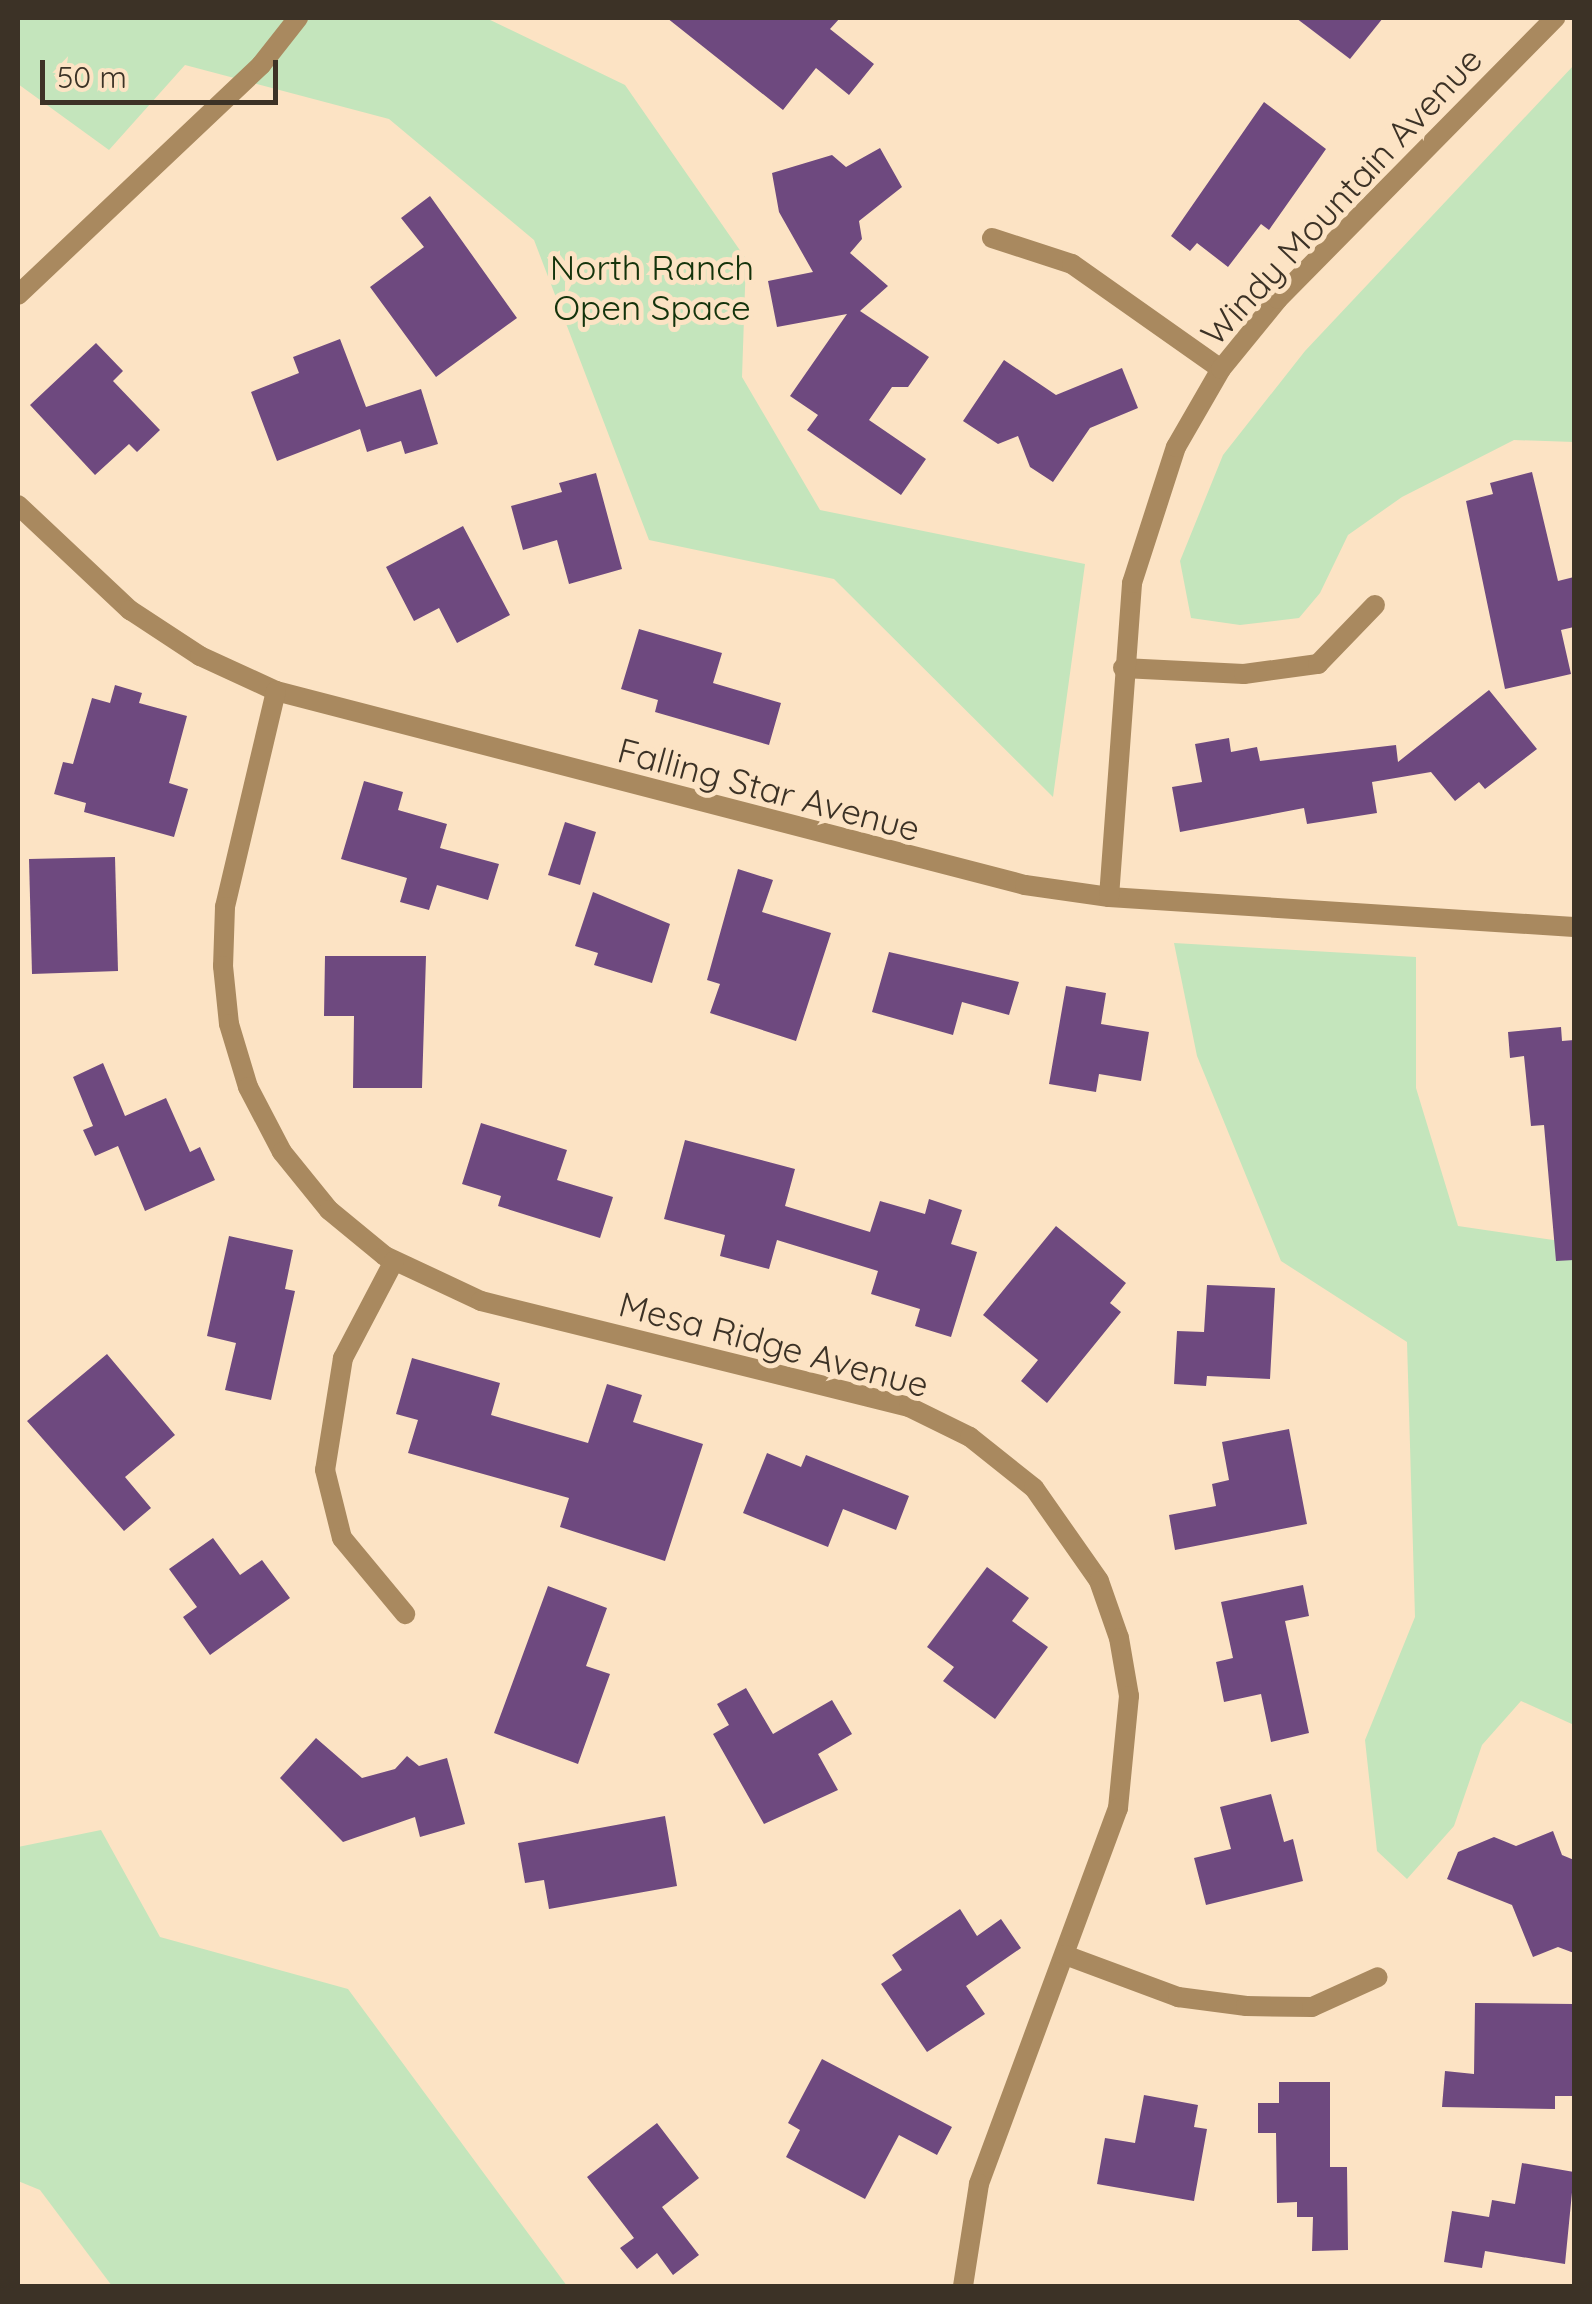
<!DOCTYPE html>
<html>
<head>
<meta charset="utf-8">
<style>
	body { margin:0 }
	#map { position:relative; width:1592px; height:2304px; overflow:hidden; background:#fce3c4; font-family:Quicksand,sans-serif }
	div>[style] { position:absolute }
	[style*='--x'] { left:calc(var(--x)*1px); top:calc(var(--y)*1px); width:calc(var(--w)*1px); rotate:calc(var(--a)*1deg) }
	.green>* { inset:0; background:#c4e5bc }
	.building>* { inset:0; background:#6e497f }
	.minor>* { height:20px; margin:-10px; padding:0 10px; transform-origin:10px; border-radius:10px; background:#a9895f }
	span { translate:-50% -50%; white-space:nowrap; text-align:center; line-height:1.15; -webkit-text-stroke:10px #fce3c4; paint-order:stroke }
	.street-label { font-size:35px; color:#3c3226 }
	.park-label { font-size:35px; color:#14330b }
	.frame { position:absolute; inset:0; border:20px solid #3c3226; pointer-events:none }
	.scale { position:absolute; left:40px; top:60px; width:238px; height:45px; box-sizing:border-box; border:5px solid #3c3226; border-top:0; padding-left:12px; font-size:30px; line-height:35px; white-space:nowrap; color:#3c3226; -webkit-text-stroke:8px #fce3c4; paint-order:stroke }
</style>
</head>
<body>
<div id="map">
	<div class="green">
		<div style="clip-path:polygon(18px 18px,486px 18px,625px 85px,746px 259px,742px 377px,820px 510px,1085px 564px,1053px 797px,834px 579px,649px 540px,534px 240px,389px 119px,185px 65px,109px 150px,18px 84px)"></div>
		<div style="clip-path:polygon(1574px 65px,1574px 442px,1514px 440px,1402px 497px,1348px 535px,1320px 593px,1299px 618px,1240px 625px,1191px 618px,1180px 561px,1223px 455px,1305px 351px)"></div>
		<div style="clip-path:polygon(1174px 943px,1416px 957px,1416px 1088px,1458px 1226px,1574px 1243px,1574px 1725px,1521px 1701px,1482px 1745px,1454px 1826px,1407px 1879px,1377px 1851px,1365px 1740px,1415px 1617px,1407px 1342px,1281px 1261px,1197px 1056px)"></div>
		<div style="clip-path:polygon(101px 1830px,160px 1937px,348px 1989px,567px 2286px,112px 2286px,40px 2190px,18px 2181px,18px 1847px)"></div>
	</div>
	<div class="building">
		<div style="clip-path:polygon(667px 18px,840px 18px,830px 29px,874px 64px,849px 95px,816px 68px,783px 110px)"></div>
		<div style="clip-path:polygon(1296px 18px,1383px 18px,1350px 59px)"></div>
		<div style="clip-path:polygon(1264px 102px,1326px 149px,1269px 230px,1261px 224px,1228px 267px,1197px 243px,1190px 251px,1171px 236px)"></div>
		<div style="clip-path:polygon(880px 148px,902px 187px,859px 221px,862px 239px,850px 253px,888px 286px,860px 311px,929px 357px,908px 387px,892px 387px,869px 420px,926px 459px,901px 495px,807px 430px,818px 415px,790px 396px,847px 314px,777px 327px,768px 281px,813px 272px,779px 212px,772px 173px,832px 155px,846px 167px)"></div>
		<div style="clip-path:polygon(430px 196px,517px 318px,436px 377px,370px 287px,424px 247px,401px 218px)"></div>
		<div style="clip-path:polygon(340px 339px,366px 407px,421px 389px,438px 444px,405px 454px,401px 441px,367px 452px,360px 429px,277px 461px,251px 392px,299px 373px,293px 357px)"></div>
		<div style="clip-path:polygon(96px 343px,123px 371px,113px 381px,160px 430px,137px 452px,129px 444px,95px 475px,30px 405px)"></div>
		<div style="clip-path:polygon(1004px 360px,1056px 395px,1122px 368px,1138px 408px,1090px 428px,1053px 482px,1030px 467px,1018px 436px,998px 444px,963px 421px)"></div>
		<div style="clip-path:polygon(1532px 472px,1558px 581px,1574px 577px,1574px 627px,1561px 630px,1571px 674px,1505px 689px,1466px 501px,1493px 494px,1490px 483px)"></div>
		<div style="clip-path:polygon(596px 473px,622px 569px,569px 584px,557px 540px,523px 550px,511px 506px,562px 492px,559px 483px)"></div>
		<div style="clip-path:polygon(463px 526px,510px 615px,457px 643px,439px 608px,414px 621px,386px 567px)"></div>
		<div style="clip-path:polygon(639px 629px,722px 653px,713px 683px,781px 703px,769px 745px,655px 712px,658px 700px,621px 689px)"></div>
		<div style="clip-path:polygon(115px 685px,142px 693px,139px 703px,187px 716px,169px 783px,188px 789px,174px 837px,84px 812px,86px 803px,54px 794px,63px 762px,73px 764px,92px 698px,110px 703px)"></div>
		<div style="clip-path:polygon(1489px 690px,1537px 749px,1485px 789px,1479px 782px,1455px 801px,1431px 772px,1372px 782px,1377px 813px,1307px 824px,1304px 808px,1180px 832px,1172px 787px,1202px 782px,1195px 744px,1229px 738px,1231px 752px,1257px 747px,1260px 761px,1396px 745px,1398px 762px)"></div>
		<div style="clip-path:polygon(364px 781px,403px 792px,398px 810px,447px 824px,440px 848px,499px 864px,488px 900px,437px 885px,429px 910px,400px 902px,407px 878px,341px 859px)"></div>
		<div style="clip-path:polygon(565px 822px,596px 832px,580px 885px,548px 875px)"></div>
		<div style="clip-path:polygon(115px 857px,118px 971px,32px 974px,29px 859px)"></div>
		<div style="clip-path:polygon(738px 869px,773px 880px,762px 912px,831px 933px,796px 1041px,710px 1013px,720px 984px,707px 980px)"></div>
		<div style="clip-path:polygon(593px 892px,670px 924px,652px 983px,594px 965px,598px 953px,575px 946px)"></div>
		<div style="clip-path:polygon(889px 952px,1019px 982px,1009px 1015px,962px 1002px,953px 1035px,872px 1012px)"></div>
		<div style="clip-path:polygon(325px 956px,426px 956px,422px 1088px,353px 1088px,354px 1016px,324px 1016px)"></div>
		<div style="clip-path:polygon(1066px 986px,1106px 993px,1101px 1024px,1149px 1032px,1141px 1081px,1099px 1074px,1096px 1092px,1049px 1084px)"></div>
		<div style="clip-path:polygon(1561px 1027px,1562px 1041px,1574px 1040px,1574px 1260px,1556px 1261px,1544px 1125px,1531px 1126px,1524px 1056px,1510px 1058px,1508px 1032px)"></div>
		<div style="clip-path:polygon(103px 1063px,125px 1116px,166px 1098px,190px 1152px,200px 1147px,215px 1180px,145px 1211px,118px 1146px,95px 1156px,83px 1130px,93px 1126px,73px 1077px)"></div>
		<div style="clip-path:polygon(481px 1123px,567px 1150px,557px 1180px,613px 1197px,600px 1238px,498px 1206px,501px 1196px,462px 1184px)"></div>
		<div style="clip-path:polygon(685px 1140px,795px 1169px,785px 1206px,870px 1232px,880px 1201px,925px 1214px,929px 1199px,962px 1210px,951px 1244px,977px 1252px,951px 1337px,915px 1326px,920px 1309px,871px 1294px,878px 1271px,777px 1240px,769px 1269px,720px 1256px,725px 1235px,664px 1219px)"></div>
		<div style="clip-path:polygon(1056px 1226px,1126px 1283px,1110px 1303px,1121px 1312px,1047px 1403px,1021px 1381px,1038px 1360px,983px 1315px)"></div>
		<div style="clip-path:polygon(229px 1236px,293px 1250px,285px 1289px,295px 1291px,271px 1400px,225px 1390px,236px 1343px,207px 1336px)"></div>
		<div style="clip-path:polygon(1207px 1285px,1275px 1288px,1270px 1379px,1207px 1376px,1206px 1386px,1174px 1384px,1177px 1331px,1204px 1332px)"></div>
		<div style="clip-path:polygon(107px 1354px,175px 1435px,125px 1477px,151px 1508px,124px 1531px,27px 1421px)"></div>
		<div style="clip-path:polygon(412px 1358px,500px 1383px,491px 1415px,588px 1443px,607px 1384px,642px 1395px,633px 1422px,703px 1444px,665px 1561px,560px 1527px,569px 1498px,408px 1453px,418px 1420px,396px 1414px)"></div>
		<div style="clip-path:polygon(1289px 1429px,1307px 1524px,1175px 1550px,1169px 1515px,1216px 1506px,1212px 1484px,1229px 1480px,1222px 1442px)"></div>
		<div style="clip-path:polygon(767px 1453px,801px 1467px,806px 1455px,909px 1496px,896px 1530px,843px 1509px,828px 1547px,743px 1513px)"></div>
		<div style="clip-path:polygon(213px 1538px,240px 1575px,262px 1560px,290px 1598px,210px 1655px,183px 1617px,197px 1607px,169px 1569px)"></div>
		<div style="clip-path:polygon(987px 1567px,1029px 1598px,1012px 1621px,1048px 1647px,995px 1719px,943px 1681px,954px 1667px,927px 1647px)"></div>
		<div style="clip-path:polygon(1303px 1585px,1309px 1616px,1285px 1621px,1309px 1733px,1271px 1742px,1261px 1694px,1224px 1702px,1216px 1662px,1233px 1658px,1221px 1602px)"></div>
		<div style="clip-path:polygon(548px 1586px,607px 1608px,586px 1666px,610px 1674px,578px 1764px,494px 1733px)"></div>
		<div style="clip-path:polygon(746px 1688px,773px 1734px,832px 1700px,852px 1734px,818px 1754px,838px 1790px,764px 1824px,713px 1734px,729px 1725px,717px 1704px)"></div>
		<div style="clip-path:polygon(316px 1738px,362px 1778px,395px 1769px,407px 1756px,419px 1766px,447px 1758px,465px 1824px,420px 1837px,415px 1817px,343px 1842px,280px 1778px)"></div>
		<div style="clip-path:polygon(1271px 1794px,1284px 1842px,1293px 1839px,1303px 1881px,1206px 1905px,1194px 1858px,1231px 1849px,1220px 1807px)"></div>
		<div style="clip-path:polygon(665px 1816px,677px 1886px,549px 1909px,544px 1880px,525px 1883px,518px 1843px)"></div>
		<div style="clip-path:polygon(1553px 1831px,1562px 1855px,1574px 1860px,1574px 1953px,1558px 1947px,1533px 1957px,1512px 1905px,1447px 1879px,1458px 1852px,1494px 1837px,1516px 1846px)"></div>
		<div style="clip-path:polygon(960px 1909px,977px 1936px,1001px 1919px,1021px 1948px,966px 1986px,985px 2014px,927px 2052px,881px 1984px,902px 1970px,892px 1955px)"></div>
		<div style="clip-path:polygon(1475px 2003px,1574px 2004px,1574px 2096px,1555px 2096px,1555px 2109px,1442px 2107px,1445px 2071px,1474px 2074px)"></div>
		<div style="clip-path:polygon(822px 2059px,952px 2127px,937px 2155px,899px 2135px,865px 2199px,786px 2157px,800px 2130px,788px 2123px)"></div>
		<div style="clip-path:polygon(1279px 2082px,1330px 2082px,1330px 2167px,1347px 2167px,1348px 2250px,1312px 2251px,1313px 2217px,1297px 2217px,1297px 2202px,1277px 2203px,1276px 2133px,1258px 2133px,1258px 2103px,1279px 2103px)"></div>
		<div style="clip-path:polygon(1144px 2095px,1198px 2105px,1194px 2127px,1207px 2129px,1194px 2201px,1097px 2184px,1105px 2138px,1135px 2143px)"></div>
		<div style="clip-path:polygon(657px 2123px,699px 2178px,662px 2207px,699px 2255px,673px 2275px,657px 2253px,637px 2269px,620px 2248px,634px 2238px,587px 2177px)"></div>
		<div style="clip-path:polygon(1522px 2163px,1574px 2172px,1565px 2264px,1485px 2251px,1482px 2268px,1444px 2262px,1452px 2211px,1489px 2217px,1492px 2200px,1515px 2204px)"></div>
	</div>
	<div class="minor">
		<div style="--x:992;--y:238;--w:84;--a:18"></div>
		<div style="--x:1072;--y:264;--w:182;--a:35.2"></div>
		<div style="--x:18;--y:295;--w:335;--a:-43.4"></div>
		<div style="--x:261;--y:65;--w:60;--a:-51.8"></div>
		<div style="--x:18;--y:505;--w:154;--a:43.2"></div>
		<div style="--x:130;--y:610;--w:84;--a:33.3"></div>
		<div style="--x:200;--y:656;--w:84;--a:24.7"></div>
		<div style="--x:276;--y:691;--w:774;--a:14.52"></div>
		<div style="--x:1025;--y:885;--w:85;--a:8.1"></div>
		<div style="--x:1109;--y:897;--w:466;--a:3.7"></div>
		<div style="--x:1123;--y:668;--w:121;--a:2.8"></div>
		<div style="--x:1244;--y:674;--w:75;--a:-7.7"></div>
		<div style="--x:1318;--y:664;--w:82;--a:-46"></div>
		<div style="--x:276;--y:691;--w:222;--a:103.3"></div>
		<div style="--x:225;--y:907;--w:59;--a:91.9"></div>
		<div style="--x:223;--y:966;--w:58;--a:84.1"></div>
		<div style="--x:229;--y:1024;--w:66;--a:73.2"></div>
		<div style="--x:248;--y:1087;--w:73;--a:62.4"></div>
		<div style="--x:282;--y:1152;--w:75;--a:51"></div>
		<div style="--x:329;--y:1210;--w:72;--a:39.4"></div>
		<div style="--x:385;--y:1256;--w:106;--a:25.1"></div>
		<div style="--x:481;--y:1301;--w:441;--a:13.9"></div>
		<div style="--x:909;--y:1407;--w:68;--a:26.2"></div>
		<div style="--x:970;--y:1437;--w:82;--a:38.6"></div>
		<div style="--x:1034;--y:1488;--w:113;--a:55"></div>
		<div style="--x:1099;--y:1581;--w:60;--a:70.7"></div>
		<div style="--x:1119;--y:1638;--w:59;--a:80.2"></div>
		<div style="--x:1129;--y:1696;--w:113;--a:95.6"></div>
		<div style="--x:1118;--y:1808;--w:401;--a:110.3"></div>
		<div style="--x:979;--y:2184;--w:103;--a:98.9"></div>
		<div style="--x:1109;--y:897;--w:315;--a:-85.8"></div>
		<div style="--x:1132;--y:583;--w:143;--a:-72.1"></div>
		<div style="--x:1176;--y:447;--w:90;--a:-60"></div>
		<div style="--x:1221;--y:369;--w:90;--a:-50.8"></div>
		<div style="--x:1278;--y:299;--w:395;--a:-45.4"></div>
		<div style="--x:394;--y:1261;--w:110;--a:117.7"></div>
		<div style="--x:343;--y:1358;--w:113;--a:99.1"></div>
		<div style="--x:325;--y:1470;--w:70;--a:76"></div>
		<div style="--x:342;--y:1538;--w:99;--a:50.3"></div>
		<div style="--x:1065;--y:1955;--w:121;--a:20.4"></div>
		<div style="--x:1178;--y:1997;--w:69;--a:7.5"></div>
		<div style="--x:1246;--y:2006;--w:66;--a:0.9"></div>
		<div style="--x:1312;--y:2007;--w:72;--a:-24.4"></div>
	</div>
	<div class="street-label">
		<span style="left:1341px;top:196px;rotate:-47deg">Windy Mountain Avenue</span>
		<span style="left:769px;top:789px;rotate:15deg">Falling Star Avenue</span>
		<span style="left:774px;top:1344px;rotate:15deg">Mesa Ridge Avenue</span>
	</div>
	<div class="park-label">
		<span style="left:652px;top:287px">North Ranch<br>Open Space</span>
	</div>
	<div class="frame"></div>
	<div class="scale">50 m</div>
</div>
</body>
</html>
